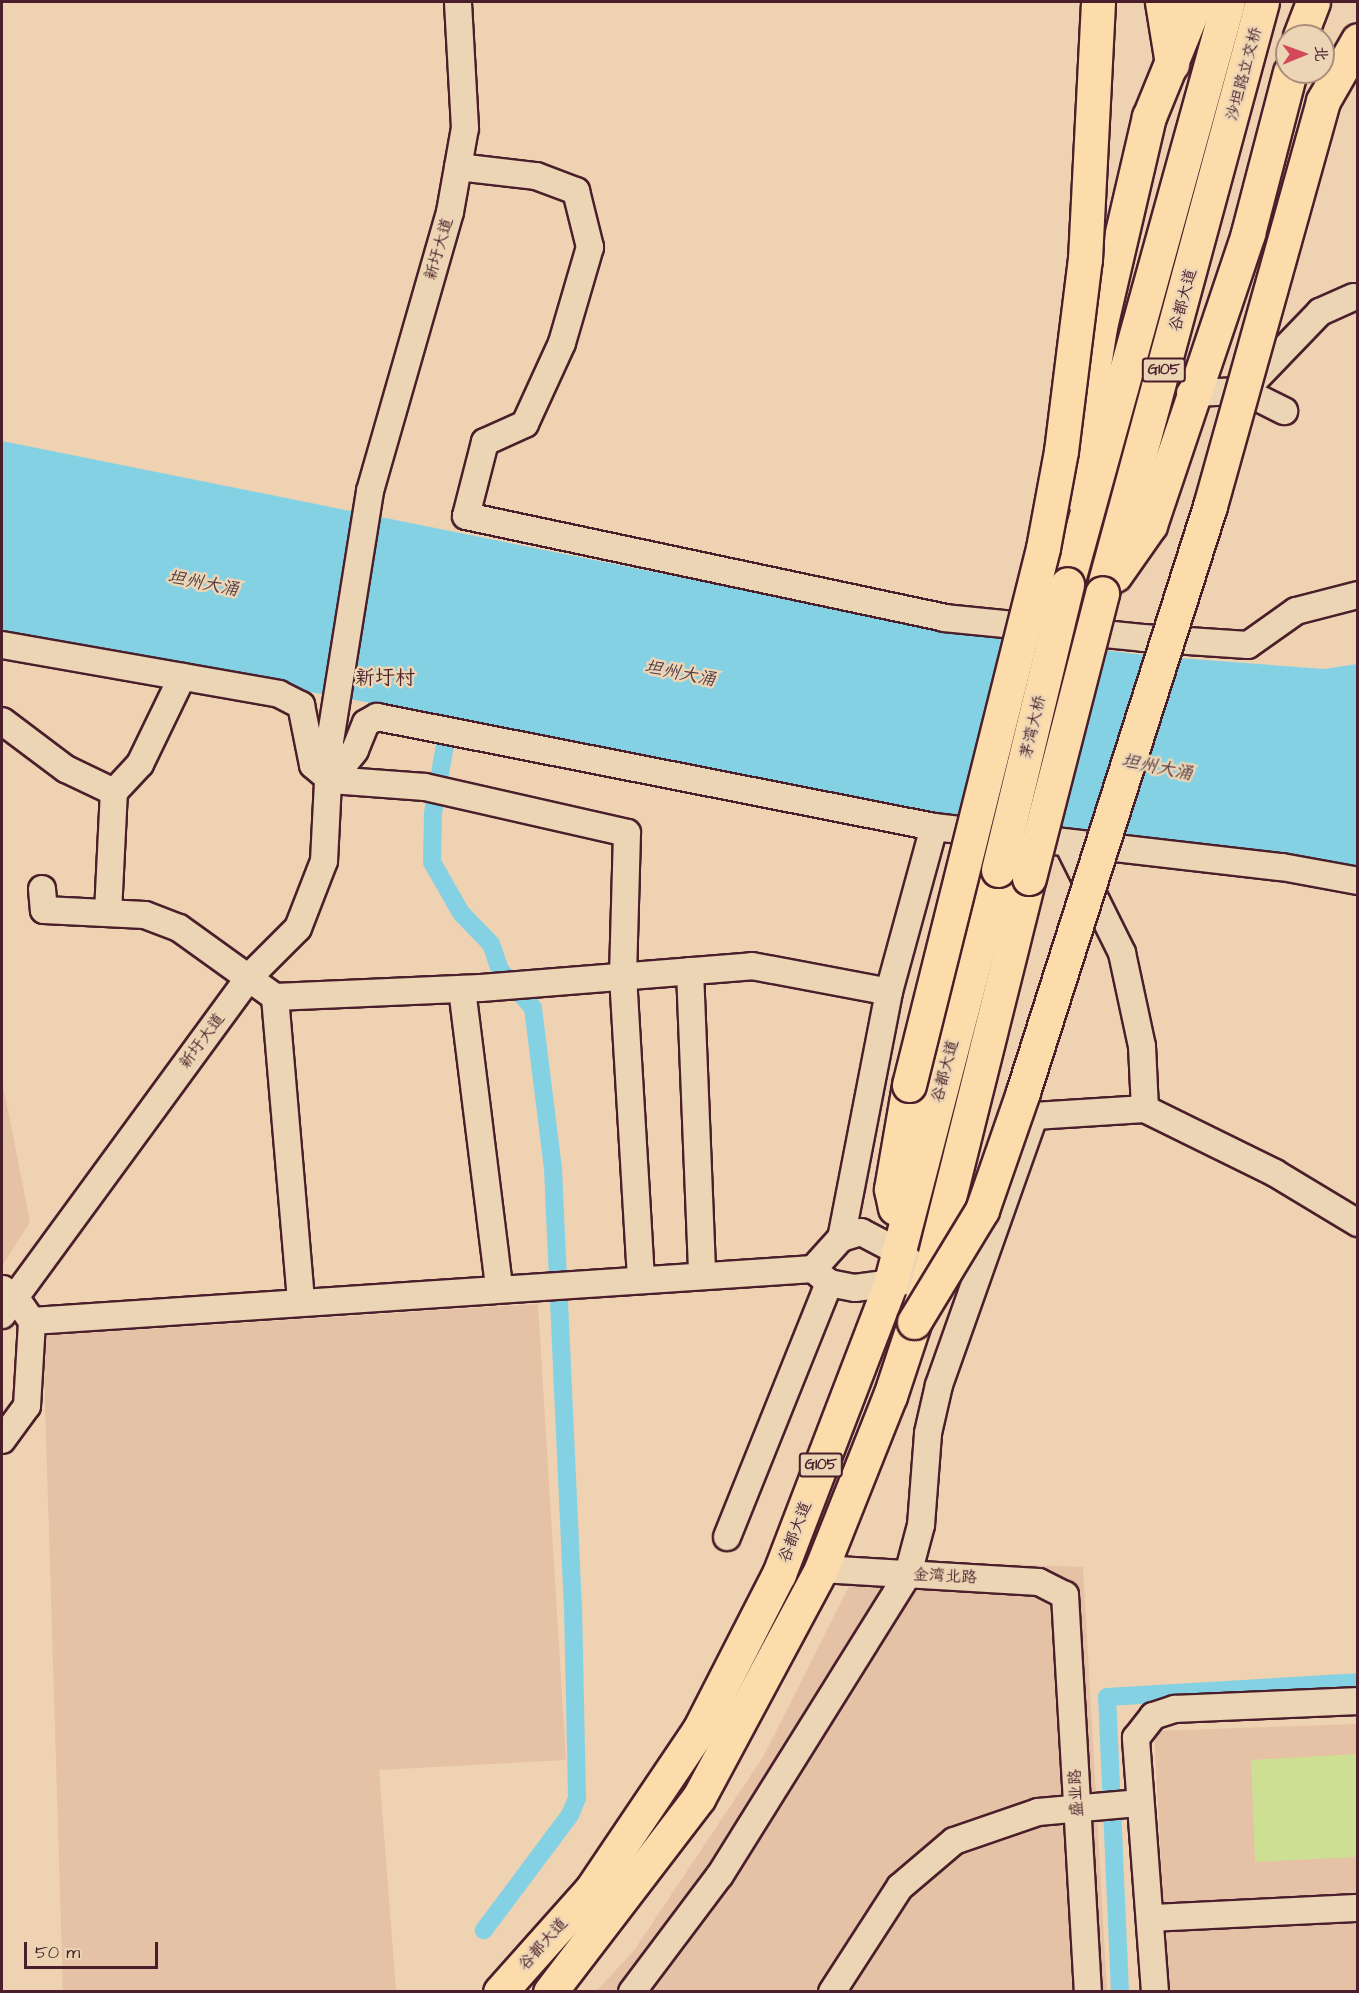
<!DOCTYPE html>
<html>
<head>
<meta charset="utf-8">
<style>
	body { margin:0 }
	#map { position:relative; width:1359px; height:1993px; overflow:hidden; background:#efd2b2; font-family:"Architects Daughter","LXGW WenKai TC",sans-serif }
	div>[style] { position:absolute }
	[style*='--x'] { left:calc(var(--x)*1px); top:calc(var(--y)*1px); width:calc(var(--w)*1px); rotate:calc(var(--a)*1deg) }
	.built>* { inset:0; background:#e5c1a5 }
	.green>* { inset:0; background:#cddf93 }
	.water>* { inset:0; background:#85d1e4 }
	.canal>* { height:18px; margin:-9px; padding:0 9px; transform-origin:9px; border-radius:9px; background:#85d1e4 }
	.roads { filter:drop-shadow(2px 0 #4a1f2b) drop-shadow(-2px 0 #4a1f2b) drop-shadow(0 2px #4a1f2b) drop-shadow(0 -2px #4a1f2b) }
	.minor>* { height:26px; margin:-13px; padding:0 13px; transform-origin:13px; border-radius:13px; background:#ecd5b4 }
	.highway>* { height:33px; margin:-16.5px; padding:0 16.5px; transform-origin:16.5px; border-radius:16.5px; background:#fddcac }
	.bridges { filter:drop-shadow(2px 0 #4a1f2b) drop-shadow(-2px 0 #4a1f2b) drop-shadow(0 2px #4a1f2b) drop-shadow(0 -2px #4a1f2b) }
	.highway-bridge>* { height:33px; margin:-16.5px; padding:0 16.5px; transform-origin:16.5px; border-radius:16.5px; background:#fddcac }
	span { translate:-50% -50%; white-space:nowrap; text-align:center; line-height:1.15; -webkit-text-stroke:5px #ecd5b4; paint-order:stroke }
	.shield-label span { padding:2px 4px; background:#ecd5b4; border:2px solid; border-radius:4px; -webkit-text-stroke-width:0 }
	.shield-label { font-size:15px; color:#4a1f2b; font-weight:700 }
	.street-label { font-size:16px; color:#4a1f2b }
	.water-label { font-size:18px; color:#533a47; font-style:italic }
	.quarter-label { font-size:20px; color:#4a1f2b }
	.frame { position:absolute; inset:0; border:3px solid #4a1f2b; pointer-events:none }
	.north { position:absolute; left:1275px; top:24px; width:60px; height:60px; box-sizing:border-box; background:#ecd5b4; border:2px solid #ab8c7d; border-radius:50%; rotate:89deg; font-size:16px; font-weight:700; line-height:24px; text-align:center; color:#4a1f2b }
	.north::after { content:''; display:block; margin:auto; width:21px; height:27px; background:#d1495b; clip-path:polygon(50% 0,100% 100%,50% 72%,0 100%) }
	.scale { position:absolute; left:24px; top:1942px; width:134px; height:27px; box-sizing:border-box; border:3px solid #4a1f2b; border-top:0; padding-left:8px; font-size:18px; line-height:21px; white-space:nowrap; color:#4a1f2b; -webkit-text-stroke:4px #ecd5b4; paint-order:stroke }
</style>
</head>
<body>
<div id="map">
	<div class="built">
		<div style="clip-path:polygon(2px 1080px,30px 1222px,2px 1266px)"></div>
		<div style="clip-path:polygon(538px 1304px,566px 1760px,379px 1770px,396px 1991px,63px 1991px,43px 1336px)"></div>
		<div style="clip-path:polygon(863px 1559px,1083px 1567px,1107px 1991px,596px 1992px,635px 1949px,763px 1757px)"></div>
		<div style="clip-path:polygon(1357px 1724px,1357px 1991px,1168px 1991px,1154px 1731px)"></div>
	</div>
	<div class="green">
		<div style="clip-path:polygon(1357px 1754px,1357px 1857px,1255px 1862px,1251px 1760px)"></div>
	</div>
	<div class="water">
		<div style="clip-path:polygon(2px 441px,953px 632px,1152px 656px,1324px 669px,1357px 664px,1357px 871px,943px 823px,450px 717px,2px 637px)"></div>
	</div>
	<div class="canal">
		<div style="--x:450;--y:717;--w:97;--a:100"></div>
		<div style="--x:433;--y:813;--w:49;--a:91.2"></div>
		<div style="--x:432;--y:862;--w:59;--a:60.4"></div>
		<div style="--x:461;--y:913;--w:43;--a:45.9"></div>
		<div style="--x:491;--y:944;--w:28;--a:71"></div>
		<div style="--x:500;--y:970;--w:50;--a:49"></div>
		<div style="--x:533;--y:1008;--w:162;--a:82.9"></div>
		<div style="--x:553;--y:1169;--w:437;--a:87.4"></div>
		<div style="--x:573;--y:1606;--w:192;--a:88.8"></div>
		<div style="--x:577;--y:1798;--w:18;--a:112"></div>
		<div style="--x:570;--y:1815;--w:144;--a:126.8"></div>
		<div style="--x:1120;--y:1992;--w:295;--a:-92.5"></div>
		<div style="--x:1107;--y:1697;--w:251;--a:-3.4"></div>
	</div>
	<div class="roads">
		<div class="minor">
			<div style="--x:458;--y:167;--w:79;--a:6.6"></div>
			<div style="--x:536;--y:176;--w:43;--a:20.6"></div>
			<div style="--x:576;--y:191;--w:58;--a:76"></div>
			<div style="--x:590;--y:247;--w:100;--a:106.3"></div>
			<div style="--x:562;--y:343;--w:89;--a:114.6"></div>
			<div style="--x:525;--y:424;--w:44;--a:155.8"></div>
			<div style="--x:485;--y:442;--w:76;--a:104.4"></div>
			<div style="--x:466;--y:516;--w:489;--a:12"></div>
			<div style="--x:944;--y:618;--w:200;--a:5.7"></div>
			<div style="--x:1143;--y:638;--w:105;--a:3.8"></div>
			<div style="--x:1248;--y:645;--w:59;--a:-35.3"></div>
			<div style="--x:1296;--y:611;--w:64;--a:-14.5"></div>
			<div style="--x:1244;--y:391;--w:110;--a:-46.1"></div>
			<div style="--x:1320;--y:312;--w:37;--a:-24"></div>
			<div style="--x:1190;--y:393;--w:54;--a:-2.1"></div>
			<div style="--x:1244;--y:391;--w:45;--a:26.6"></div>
			<div style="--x:2;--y:645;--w:281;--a:10"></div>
			<div style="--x:279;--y:694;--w:25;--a:27"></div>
			<div style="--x:301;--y:705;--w:61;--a:78.7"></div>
			<div style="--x:313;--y:765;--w:23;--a:40"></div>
			<div style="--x:331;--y:780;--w:94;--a:4.3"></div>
			<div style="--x:425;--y:787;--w:207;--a:12.8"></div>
			<div style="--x:627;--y:833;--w:143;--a:91.6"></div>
			<div style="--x:623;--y:976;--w:304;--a:86.6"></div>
			<div style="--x:2;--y:721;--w:80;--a:36.9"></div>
			<div style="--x:66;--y:769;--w:53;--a:25.6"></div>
			<div style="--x:331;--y:780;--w:38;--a:-51"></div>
			<div style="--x:355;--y:750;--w:29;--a:-68"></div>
			<div style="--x:366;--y:723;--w:13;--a:-29"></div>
			<div style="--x:377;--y:717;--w:568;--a:11.17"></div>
			<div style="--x:934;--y:827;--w:171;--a:105.3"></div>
			<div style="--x:889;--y:992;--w:251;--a:101"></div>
			<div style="--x:934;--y:827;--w:350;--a:6.6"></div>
			<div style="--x:1282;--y:867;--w:77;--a:10.4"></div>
			<div style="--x:1068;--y:844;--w:122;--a:63.6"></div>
			<div style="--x:1122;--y:953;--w:95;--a:77.9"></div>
			<div style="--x:1142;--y:1046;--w:63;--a:87.3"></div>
			<div style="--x:42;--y:889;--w:21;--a:85"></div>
			<div style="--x:44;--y:910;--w:101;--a:2.8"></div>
			<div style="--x:145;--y:915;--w:36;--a:21"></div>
			<div style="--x:179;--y:928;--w:118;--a:35.7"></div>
			<div style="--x:275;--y:997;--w:206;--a:-2.5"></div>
			<div style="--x:481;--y:988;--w:272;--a:-4.6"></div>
			<div style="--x:752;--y:966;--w:139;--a:10.7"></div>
			<div style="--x:108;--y:913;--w:121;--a:-87.2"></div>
			<div style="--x:114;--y:792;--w:38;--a:-47"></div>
			<div style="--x:140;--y:764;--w:97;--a:-64.2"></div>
			<div style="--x:690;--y:971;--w:304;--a:87.7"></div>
			<div style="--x:462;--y:989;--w:301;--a:82.9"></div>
			<div style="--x:275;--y:997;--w:304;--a:85.1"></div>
			<div style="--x:3;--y:1289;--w:14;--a:34"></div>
			<div style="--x:15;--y:1297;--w:29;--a:55"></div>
			<div style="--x:32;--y:1321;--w:783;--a:-3.81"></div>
			<div style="--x:813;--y:1269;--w:21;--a:41"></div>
			<div style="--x:829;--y:1283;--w:26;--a:11"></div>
			<div style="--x:855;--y:1288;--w:75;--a:-7.7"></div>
			<div style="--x:929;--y:1278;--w:40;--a:-139"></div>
			<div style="--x:899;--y:1252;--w:43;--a:-152.2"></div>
			<div style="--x:861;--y:1232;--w:21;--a:163"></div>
			<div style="--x:841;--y:1238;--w:42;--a:132.1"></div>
			<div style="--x:2;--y:1315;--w:419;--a:-53.8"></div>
			<div style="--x:249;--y:977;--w:69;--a:-45"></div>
			<div style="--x:298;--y:928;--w:72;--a:-68.8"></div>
			<div style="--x:324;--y:861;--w:120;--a:-87.1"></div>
			<div style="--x:330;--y:741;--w:253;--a:-80.9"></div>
			<div style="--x:370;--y:491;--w:290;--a:-74"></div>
			<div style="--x:450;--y:212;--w:85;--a:-79.9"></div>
			<div style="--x:465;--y:128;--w:126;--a:-93.2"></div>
			<div style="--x:2;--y:1440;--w:42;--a:-53.7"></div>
			<div style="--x:27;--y:1406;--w:85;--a:-86.6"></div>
			<div style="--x:727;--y:1537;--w:274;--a:-68.1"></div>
			<div style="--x:821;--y:1569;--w:218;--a:3.4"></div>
			<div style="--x:1039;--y:1582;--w:29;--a:27"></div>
			<div style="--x:1065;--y:1595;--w:398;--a:86.7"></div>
			<div style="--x:1152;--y:1918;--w:206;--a:-2.8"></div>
			<div style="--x:632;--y:1992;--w:146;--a:-53.1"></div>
			<div style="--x:720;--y:1875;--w:355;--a:-58"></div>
			<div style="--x:908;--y:1574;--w:51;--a:-75.1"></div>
			<div style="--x:921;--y:1525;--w:92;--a:-85.6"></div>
			<div style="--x:928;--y:1433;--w:49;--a:-77.1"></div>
			<div style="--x:939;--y:1385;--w:285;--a:-70.5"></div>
			<div style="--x:1034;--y:1116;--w:111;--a:-3.6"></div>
			<div style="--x:1145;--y:1109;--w:145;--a:26.2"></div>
			<div style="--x:1275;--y:1173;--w:97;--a:31.1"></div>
			<div style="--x:832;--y:1992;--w:125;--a:-57.1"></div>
			<div style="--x:900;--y:1887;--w:71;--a:-40.4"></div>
			<div style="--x:954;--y:1841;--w:89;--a:-19"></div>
			<div style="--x:1038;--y:1812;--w:100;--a:-5.1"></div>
			<div style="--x:1155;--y:1992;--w:255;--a:-94.3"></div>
			<div style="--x:1136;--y:1738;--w:28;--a:-52"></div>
			<div style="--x:1153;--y:1716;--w:23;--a:-18"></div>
			<div style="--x:1175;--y:1709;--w:183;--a:-2.5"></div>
		</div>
		<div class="highway">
			<div style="--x:1162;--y:2;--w:63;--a:80.8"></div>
			<div style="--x:1300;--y:36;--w:36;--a:-69"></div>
			<div style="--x:1074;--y:493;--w:168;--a:-81.1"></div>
			<div style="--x:1100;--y:327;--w:216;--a:-76.9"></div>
			<div style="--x:1149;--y:117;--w:124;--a:-67.8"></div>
			<div style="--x:1115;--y:575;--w:61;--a:-55"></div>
			<div style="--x:1150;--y:525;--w:308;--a:-71.4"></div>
			<div style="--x:1248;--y:233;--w:166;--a:-75.4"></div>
			<div style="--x:1067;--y:584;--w:604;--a:-74.54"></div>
			<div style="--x:1102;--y:593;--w:612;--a:-74.85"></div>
			<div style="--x:895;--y:1208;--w:19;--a:-102"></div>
			<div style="--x:891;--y:1189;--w:106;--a:-80.2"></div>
			<div style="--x:500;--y:1992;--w:137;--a:-48.3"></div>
			<div style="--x:591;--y:1890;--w:193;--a:-56"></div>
			<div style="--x:699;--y:1730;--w:175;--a:-62.9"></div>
			<div style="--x:779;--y:1574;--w:310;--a:-69"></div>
			<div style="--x:890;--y:1285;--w:429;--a:-75.4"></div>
			<div style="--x:550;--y:1992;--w:245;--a:-52.6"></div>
			<div style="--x:699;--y:1797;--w:259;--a:-61.8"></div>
			<div style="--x:821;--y:1569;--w:186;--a:-68.3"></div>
			<div style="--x:890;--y:1396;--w:124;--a:-71.7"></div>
			<div style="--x:929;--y:1278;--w:412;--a:-76"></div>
		</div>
	</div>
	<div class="bridges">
		<div class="highway-bridge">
			<div style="--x:998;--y:870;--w:294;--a:-76.4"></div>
			<div style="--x:1029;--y:878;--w:294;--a:-75.6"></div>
			<div style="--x:909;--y:1085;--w:553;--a:-75.99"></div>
			<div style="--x:1043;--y:548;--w:99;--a:-79.5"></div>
			<div style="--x:1061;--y:451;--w:193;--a:-82.9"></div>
			<div style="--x:1085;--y:259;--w:257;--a:-87.1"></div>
			<div style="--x:914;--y:1322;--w:131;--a:-58.7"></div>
			<div style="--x:982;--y:1210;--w:125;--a:-70.8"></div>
			<div style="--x:1023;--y:1092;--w:615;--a:-72.3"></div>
			<div style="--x:1210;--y:506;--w:420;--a:-74.4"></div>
			<div style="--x:1323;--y:101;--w:70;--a:-60.2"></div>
		</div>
	</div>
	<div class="shield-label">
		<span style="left:1164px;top:370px">G105</span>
		<span style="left:821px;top:1465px">G105</span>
	</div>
	<div class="street-label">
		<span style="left:1244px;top:74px;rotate:-75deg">沙坦路立交桥</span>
		<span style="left:439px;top:249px;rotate:-74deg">新圩大道</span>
		<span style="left:1183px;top:300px;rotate:-75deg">谷都大道</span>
		<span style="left:1033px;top:727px;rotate:-77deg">茅湾大桥</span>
		<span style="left:202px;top:1041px;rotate:-54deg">新圩大道</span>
		<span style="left:945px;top:1071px;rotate:-75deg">谷都大道</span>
		<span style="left:795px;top:1532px;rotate:-69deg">谷都大道</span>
		<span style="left:945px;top:1576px;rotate:3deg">金湾北路</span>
		<span style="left:1076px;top:1793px;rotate:-93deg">盛业路</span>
		<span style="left:543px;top:1944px;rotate:-48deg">谷都大道</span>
	</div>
	<div class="water-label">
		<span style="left:203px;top:584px;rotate:11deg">坦州大涌</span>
		<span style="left:680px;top:674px;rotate:11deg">坦州大涌</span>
		<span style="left:1157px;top:768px;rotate:11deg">坦州大涌</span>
	</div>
	<div class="quarter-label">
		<span style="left:385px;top:678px">新圩村</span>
	</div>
	<div class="frame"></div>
	<div class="north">北</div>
	<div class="scale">50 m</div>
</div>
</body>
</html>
